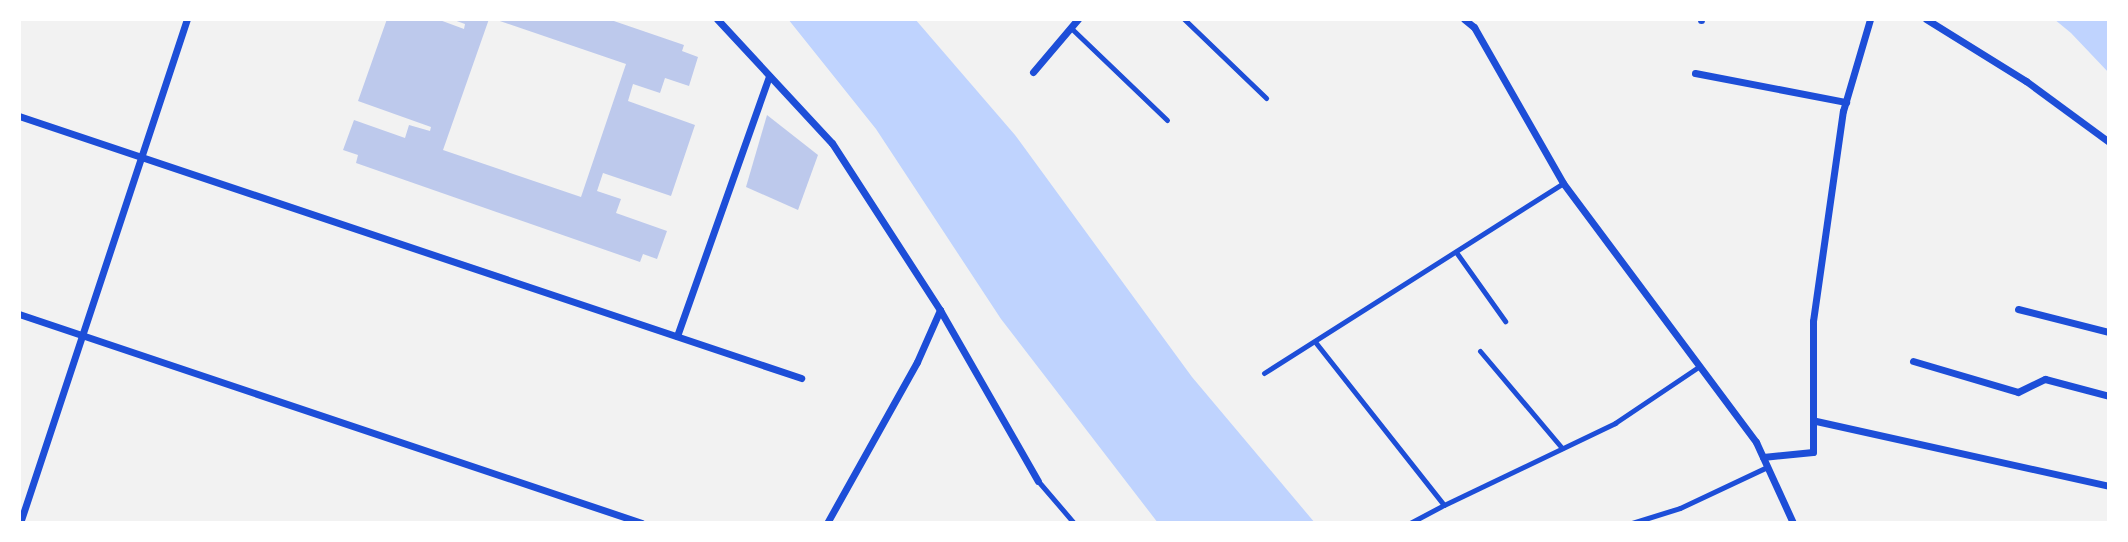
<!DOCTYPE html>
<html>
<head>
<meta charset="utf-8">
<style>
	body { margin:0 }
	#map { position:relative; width:2128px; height:542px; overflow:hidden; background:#f2f2f2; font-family:"Public Sans",sans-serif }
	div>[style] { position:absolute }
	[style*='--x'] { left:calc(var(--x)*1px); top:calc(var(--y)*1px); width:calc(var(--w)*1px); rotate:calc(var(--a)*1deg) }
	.water>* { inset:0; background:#bfd3fe }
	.building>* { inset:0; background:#bdc9ec }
	.service>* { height:5px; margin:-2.5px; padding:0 2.5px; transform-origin:2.5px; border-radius:2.5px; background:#1d4ed8 }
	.minor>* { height:7px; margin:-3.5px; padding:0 3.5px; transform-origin:3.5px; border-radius:3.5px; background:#1d4ed8 }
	span { translate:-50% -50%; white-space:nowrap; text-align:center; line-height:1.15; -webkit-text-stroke:7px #fff; paint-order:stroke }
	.frame { position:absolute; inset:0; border:21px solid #fff; pointer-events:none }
</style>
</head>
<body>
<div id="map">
	<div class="water">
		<div style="clip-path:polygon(788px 19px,915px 19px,1015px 135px,1192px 377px,1315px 523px,1158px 523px,1001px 319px,876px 129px)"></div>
		<div style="clip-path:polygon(2054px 19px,2109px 19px,2109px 73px,2071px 33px)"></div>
	</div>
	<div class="building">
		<div style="clip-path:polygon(387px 19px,437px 19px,464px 29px,465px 24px,451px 19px,489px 19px,443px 150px,581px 197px,626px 64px,494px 19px,608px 19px,684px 45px,682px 51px,698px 57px,689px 86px,665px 78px,660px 93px,633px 84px,628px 101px,695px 125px,671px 196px,603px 173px,597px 191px,621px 199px,616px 213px,667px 231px,657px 259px,643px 254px,640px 262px,356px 163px,358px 155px,343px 150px,354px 120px,405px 138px,409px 125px,430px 131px,431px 127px,358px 101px)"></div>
		<div style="clip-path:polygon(767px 115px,818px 155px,798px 210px,746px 187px)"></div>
	</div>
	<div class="service">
		<div style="--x:1184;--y:19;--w:114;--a:43.9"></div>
		<div style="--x:1071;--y:28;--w:133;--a:43.8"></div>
		<div style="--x:1456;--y:252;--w:85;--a:54.6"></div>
		<div style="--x:1316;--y:343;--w:206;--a:51.7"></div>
		<div style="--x:1444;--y:505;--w:190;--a:-25.6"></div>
		<div style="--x:1615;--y:423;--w:99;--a:-33.9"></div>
		<div style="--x:1480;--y:351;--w:127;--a:49.8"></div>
		<div style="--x:1264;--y:373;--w:354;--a:-32.4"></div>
		<div style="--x:1038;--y:481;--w:55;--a:49.4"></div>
		<div style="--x:1410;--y:523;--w:38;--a:-28"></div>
		<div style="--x:1632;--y:523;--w:50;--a:-17.4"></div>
		<div style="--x:1680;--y:508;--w:96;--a:-25.2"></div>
	</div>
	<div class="minor">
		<div style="--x:717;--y:19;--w:169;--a:47.2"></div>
		<div style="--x:832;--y:143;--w:199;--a:57.1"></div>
		<div style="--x:940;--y:310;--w:57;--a:113.9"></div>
		<div style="--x:917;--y:362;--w:184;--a:119.2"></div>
		<div style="--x:1464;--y:19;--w:13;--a:39"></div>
		<div style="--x:1474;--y:27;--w:180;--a:60.3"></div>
		<div style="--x:1563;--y:183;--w:323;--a:53.3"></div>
		<div style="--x:1756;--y:442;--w:89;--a:65.4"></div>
		<div style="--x:1926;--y:19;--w:118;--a:31.8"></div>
		<div style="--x:2026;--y:81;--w:103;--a:36.3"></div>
		<div style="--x:1701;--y:20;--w:1;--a:-90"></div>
		<div style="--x:1033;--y:72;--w:70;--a:-49.7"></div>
		<div style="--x:1695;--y:73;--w:154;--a:10.9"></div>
		<div style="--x:19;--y:116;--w:825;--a:18.52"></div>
		<div style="--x:2018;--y:309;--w:94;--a:14.2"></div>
		<div style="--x:940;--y:310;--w:197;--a:60.2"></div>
		<div style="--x:19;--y:314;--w:657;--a:18.55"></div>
		<div style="--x:677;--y:336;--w:276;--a:-70.5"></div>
		<div style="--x:1913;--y:361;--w:109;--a:16.4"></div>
		<div style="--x:2018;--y:392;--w:30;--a:-26"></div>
		<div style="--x:2045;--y:379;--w:66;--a:14.9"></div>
		<div style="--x:1816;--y:421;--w:300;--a:12.5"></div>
		<div style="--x:1763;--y:457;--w:50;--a:-5.7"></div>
		<div style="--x:1813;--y:452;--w:131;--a:-90"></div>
		<div style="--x:1813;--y:321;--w:212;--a:-81.9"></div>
		<div style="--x:1843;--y:111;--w:96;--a:-73.6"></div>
		<div style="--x:20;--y:523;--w:531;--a:-71.67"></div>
	</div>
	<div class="frame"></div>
</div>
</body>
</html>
